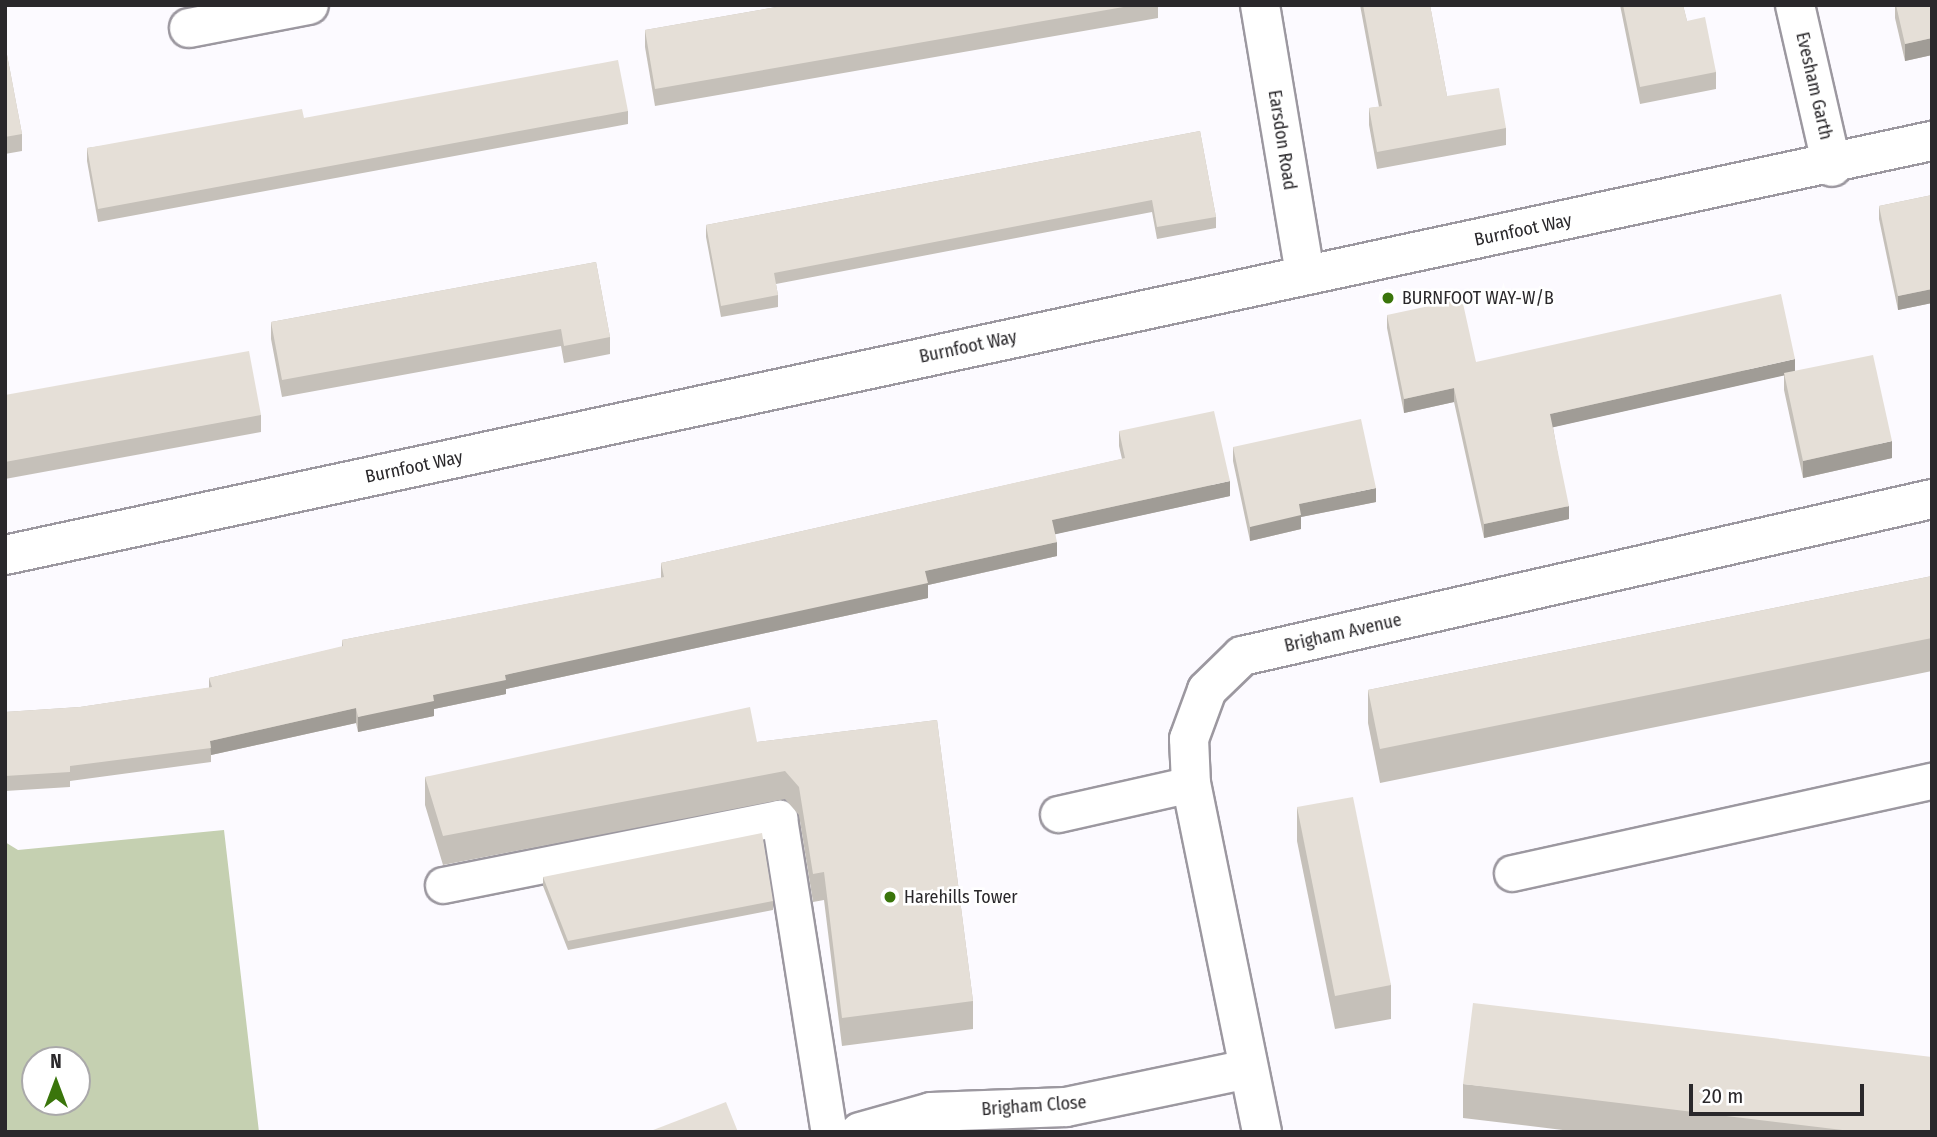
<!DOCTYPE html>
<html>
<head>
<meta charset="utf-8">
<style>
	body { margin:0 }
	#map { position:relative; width:1937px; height:1137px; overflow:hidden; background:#fcfaff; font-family:"Fira Sans Condensed",sans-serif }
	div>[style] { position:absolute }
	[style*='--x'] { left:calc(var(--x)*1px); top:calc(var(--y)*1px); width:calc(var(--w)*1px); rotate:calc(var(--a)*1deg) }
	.green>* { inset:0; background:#c5d0b1 }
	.roads { filter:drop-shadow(2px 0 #9c98a0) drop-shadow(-2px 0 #9c98a0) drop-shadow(0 2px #9c98a0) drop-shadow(0 -2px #9c98a0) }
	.service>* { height:35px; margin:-17.5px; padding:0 17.5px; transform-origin:17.5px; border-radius:17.5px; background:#fff }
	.minor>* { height:38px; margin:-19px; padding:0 19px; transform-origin:19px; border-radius:19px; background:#fff }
	.wall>* { inset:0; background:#c5c0b9 }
	.shaded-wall>* { inset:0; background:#a09c96 }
	.building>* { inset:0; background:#e5dfd7 }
	.dots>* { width:19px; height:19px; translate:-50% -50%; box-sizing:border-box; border:4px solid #fff; border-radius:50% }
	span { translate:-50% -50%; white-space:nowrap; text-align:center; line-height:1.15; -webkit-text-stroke:5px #fff; paint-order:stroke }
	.street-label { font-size:18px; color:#2a282b }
	.poi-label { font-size:18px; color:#2a282b }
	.left { translate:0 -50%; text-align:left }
	.frame { position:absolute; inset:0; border:7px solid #2a282b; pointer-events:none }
	.north { position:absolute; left:21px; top:1046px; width:70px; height:70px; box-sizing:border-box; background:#fff; border:2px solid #aaa9aa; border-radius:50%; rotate:0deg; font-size:19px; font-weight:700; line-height:28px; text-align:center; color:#2a282b }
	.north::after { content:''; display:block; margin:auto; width:24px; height:32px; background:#3a750b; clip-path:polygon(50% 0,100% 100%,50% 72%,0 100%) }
	.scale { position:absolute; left:1689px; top:1084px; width:175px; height:32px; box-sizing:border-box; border:4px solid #2a282b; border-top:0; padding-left:9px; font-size:21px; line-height:24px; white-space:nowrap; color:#2a282b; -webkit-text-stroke:5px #fff; paint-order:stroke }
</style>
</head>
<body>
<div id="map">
	<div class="green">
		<div style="clip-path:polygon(evenodd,224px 830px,259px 1132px,5px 1132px,5px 842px,18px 850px,224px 830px,35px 1060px,77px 1060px,77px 1102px,35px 1102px,35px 1060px)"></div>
	</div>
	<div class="roads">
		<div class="service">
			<div style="--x:1058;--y:814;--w:136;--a:-12.7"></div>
			<div style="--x:1512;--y:873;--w:430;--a:-12.4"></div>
			<div style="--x:443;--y:885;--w:343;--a:-11.3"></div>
			<div style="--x:779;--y:818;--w:318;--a:81"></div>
		</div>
		<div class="minor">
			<div style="--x:1260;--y:5;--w:274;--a:80.5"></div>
			<div style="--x:1795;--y:5;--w:166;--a:77.1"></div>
			<div style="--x:189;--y:28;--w:122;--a:-10.9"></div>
			<div style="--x:5;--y:555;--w:1971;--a:-12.13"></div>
			<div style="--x:860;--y:1132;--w:74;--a:-15.7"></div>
			<div style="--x:931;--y:1112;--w:135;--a:-2.1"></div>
			<div style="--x:1066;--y:1107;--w:186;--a:-11.8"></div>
			<div style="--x:1262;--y:1132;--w:355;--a:-101.5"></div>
			<div style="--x:1191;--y:784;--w:45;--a:-92.5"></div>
			<div style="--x:1189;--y:739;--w:52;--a:-69.8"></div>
			<div style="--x:1207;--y:690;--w:49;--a:-44.2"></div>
			<div style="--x:1242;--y:656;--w:708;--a:-12.82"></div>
		</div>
	</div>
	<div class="wall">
		<div style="clip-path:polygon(788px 5px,1158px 5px,1158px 18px,655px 106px,645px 47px,645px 30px)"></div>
		<div style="clip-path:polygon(1360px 5px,1430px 5px,1447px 96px,1506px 128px,1506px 145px,1377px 169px,1369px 125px,1369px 108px,1379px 107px)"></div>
		<div style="clip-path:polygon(1620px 5px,1683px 5px,1687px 21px,1716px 72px,1716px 89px,1640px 104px)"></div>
		<div style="clip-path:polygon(1895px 5px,1932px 5px,1932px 55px,1905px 61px,1895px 18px)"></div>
		<div style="clip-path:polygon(5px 44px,22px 134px,22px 151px,5px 154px)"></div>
		<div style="clip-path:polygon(628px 111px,628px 124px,98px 222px,87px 161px,87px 148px,304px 118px)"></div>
		<div style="clip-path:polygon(1200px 131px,1216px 217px,1216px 228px,1157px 239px,1152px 212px,776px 284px,778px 295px,778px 307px,721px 317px,706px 237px,706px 225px)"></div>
		<div style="clip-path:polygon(1932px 195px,1932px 303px,1898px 310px,1879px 219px,1879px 206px)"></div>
		<div style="clip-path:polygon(596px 262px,610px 337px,610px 354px,564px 363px,561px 346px,282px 397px,271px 339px,271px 322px)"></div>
		<div style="clip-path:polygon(1387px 315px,1476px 362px,1795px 371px,1892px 458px,1803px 478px,1784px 390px,1784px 375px,1553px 427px,1569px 519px,1484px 538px,1454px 402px,1404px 413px,1387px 328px)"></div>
		<div style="clip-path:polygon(5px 395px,261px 415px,261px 432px,5px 479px)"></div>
		<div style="clip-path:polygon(1119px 431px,1230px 496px,1055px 534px,1057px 556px,928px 585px,928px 598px,506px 689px,506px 694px,434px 709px,434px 716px,358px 732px,356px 723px,211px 755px,211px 762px,70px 781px,70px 787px,5px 791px,5px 712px,80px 707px,209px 688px,209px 678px,342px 647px,342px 640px,661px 578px,661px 563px,1122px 459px,1119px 446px)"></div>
		<div style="clip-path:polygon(1233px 447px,1376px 502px,1301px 517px,1301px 529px,1250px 541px,1233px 461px)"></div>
		<div style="clip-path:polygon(1932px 576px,1932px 671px,1380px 783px,1368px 723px,1368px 690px)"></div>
		<div style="clip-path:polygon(937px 720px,973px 1001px,973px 1029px,842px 1046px,824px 900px,813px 902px,799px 815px,785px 799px,443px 865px,425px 805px,425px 777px,757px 742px)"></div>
		<div style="clip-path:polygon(1297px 807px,1391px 985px,1391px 1019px,1335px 1029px,1297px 841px)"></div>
		<div style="clip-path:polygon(543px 877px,773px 901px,773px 910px,568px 950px,543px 886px)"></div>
		<div style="clip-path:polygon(1463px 1084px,1932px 1132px,1579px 1132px,1463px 1118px)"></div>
	</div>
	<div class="shaded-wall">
		<div style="clip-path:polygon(1932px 38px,1932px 55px,1905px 61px,1905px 44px)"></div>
		<div style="clip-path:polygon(1932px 289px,1932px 303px,1898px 310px,1898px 296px)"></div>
		<div style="clip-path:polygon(1795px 359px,1795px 373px,1550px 428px,1550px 414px)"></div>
		<div style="clip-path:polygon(1454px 388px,1454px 402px,1404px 413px,1404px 399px)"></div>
		<div style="clip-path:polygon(1892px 441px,1892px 458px,1803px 478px,1803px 461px)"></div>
		<div style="clip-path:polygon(1230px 481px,1230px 496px,1052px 535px,1052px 520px)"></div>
		<div style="clip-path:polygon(1376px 488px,1376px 502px,1301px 517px,1301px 529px,1250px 541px,1250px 527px,1299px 504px)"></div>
		<div style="clip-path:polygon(1569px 506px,1569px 519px,1484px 538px,1484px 524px)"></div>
		<div style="clip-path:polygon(1057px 542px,1057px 556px,928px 585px,928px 598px,506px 689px,506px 694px,434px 709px,434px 716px,358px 732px,358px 717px,433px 695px,505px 675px,925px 571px)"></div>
		<div style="clip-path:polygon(356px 708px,356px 723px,211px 755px,210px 741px)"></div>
	</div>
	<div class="building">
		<div style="clip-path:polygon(788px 5px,1135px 5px,655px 89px,645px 30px)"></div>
		<div style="clip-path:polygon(1363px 5px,1430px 5px,1447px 96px,1499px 88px,1506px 128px,1377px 152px,1369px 108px,1382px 106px)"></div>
		<div style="clip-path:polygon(1623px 5px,1683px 5px,1687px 21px,1705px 17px,1716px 72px,1640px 87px)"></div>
		<div style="clip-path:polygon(1896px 5px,1932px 5px,1932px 38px,1905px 44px)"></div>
		<div style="clip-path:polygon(5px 44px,22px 134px,5px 137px)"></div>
		<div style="clip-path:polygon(618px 60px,628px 111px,98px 209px,87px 148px,302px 109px,304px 118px)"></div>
		<div style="clip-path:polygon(1200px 131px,1216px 217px,1157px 227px,1152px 200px,774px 273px,778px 295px,721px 306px,706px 225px)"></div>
		<div style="clip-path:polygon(1932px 195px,1932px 289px,1898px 296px,1879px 206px)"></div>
		<div style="clip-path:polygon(596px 262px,610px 337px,564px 346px,561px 329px,282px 380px,271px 322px)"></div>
		<div style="clip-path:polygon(1781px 294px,1795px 359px,1550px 414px,1569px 506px,1484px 524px,1454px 388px,1404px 399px,1387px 315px,1462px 299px,1476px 362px)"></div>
		<div style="clip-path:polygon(249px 351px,261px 415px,5px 462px,5px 395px)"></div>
		<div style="clip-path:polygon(1873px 355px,1892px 441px,1803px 461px,1784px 373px)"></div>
		<div style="clip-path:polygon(1214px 411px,1230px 481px,1052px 520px,1057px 542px,925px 571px,928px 583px,505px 675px,506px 680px,433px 695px,434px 701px,358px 717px,356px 708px,210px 741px,211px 748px,70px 766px,70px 772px,5px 776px,5px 712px,80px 707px,212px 687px,209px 678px,343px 646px,342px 640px,664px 577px,661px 563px,1125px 458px,1119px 431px)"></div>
		<div style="clip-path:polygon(1361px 419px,1376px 488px,1299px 504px,1301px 515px,1250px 527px,1233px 447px)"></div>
		<div style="clip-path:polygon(1932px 576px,1932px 638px,1380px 749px,1368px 690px)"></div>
		<div style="clip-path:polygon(750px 707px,757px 742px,937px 720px,973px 1001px,842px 1018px,824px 872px,813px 874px,799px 787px,785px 771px,443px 836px,425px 777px)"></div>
		<div style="clip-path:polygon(1353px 797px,1391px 985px,1335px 996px,1297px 807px)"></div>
		<div style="clip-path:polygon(762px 833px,773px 901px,568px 941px,543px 877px)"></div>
		<div style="clip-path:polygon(1473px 1003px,1932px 1057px,1932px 1132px,1859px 1132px,1463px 1084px)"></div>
		<div style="clip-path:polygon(726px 1102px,738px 1132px,648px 1132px)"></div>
	</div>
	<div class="dots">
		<div style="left:1388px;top:298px;background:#3a750b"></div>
		<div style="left:890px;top:897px;background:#3a750b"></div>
	</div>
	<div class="street-label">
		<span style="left:1814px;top:86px;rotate:77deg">Evesham Garth</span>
		<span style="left:1282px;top:140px;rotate:81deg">Earsdon Road</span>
		<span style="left:1523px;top:230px;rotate:-12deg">Burnfoot Way</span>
		<span style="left:968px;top:347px;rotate:-12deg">Burnfoot Way</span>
		<span style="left:414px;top:467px;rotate:-12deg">Burnfoot Way</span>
		<span style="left:1343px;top:633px;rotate:-13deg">Brigham Avenue</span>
		<span style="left:1034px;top:1106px;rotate:-4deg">Brigham Close</span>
	</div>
	<div class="poi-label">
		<span class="left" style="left:1402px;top:298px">BURNFOOT WAY-W/B</span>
		<span class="left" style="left:904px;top:897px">Harehills Tower</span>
	</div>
	<div class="frame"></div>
	<div class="north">N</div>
	<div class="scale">20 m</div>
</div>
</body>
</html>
